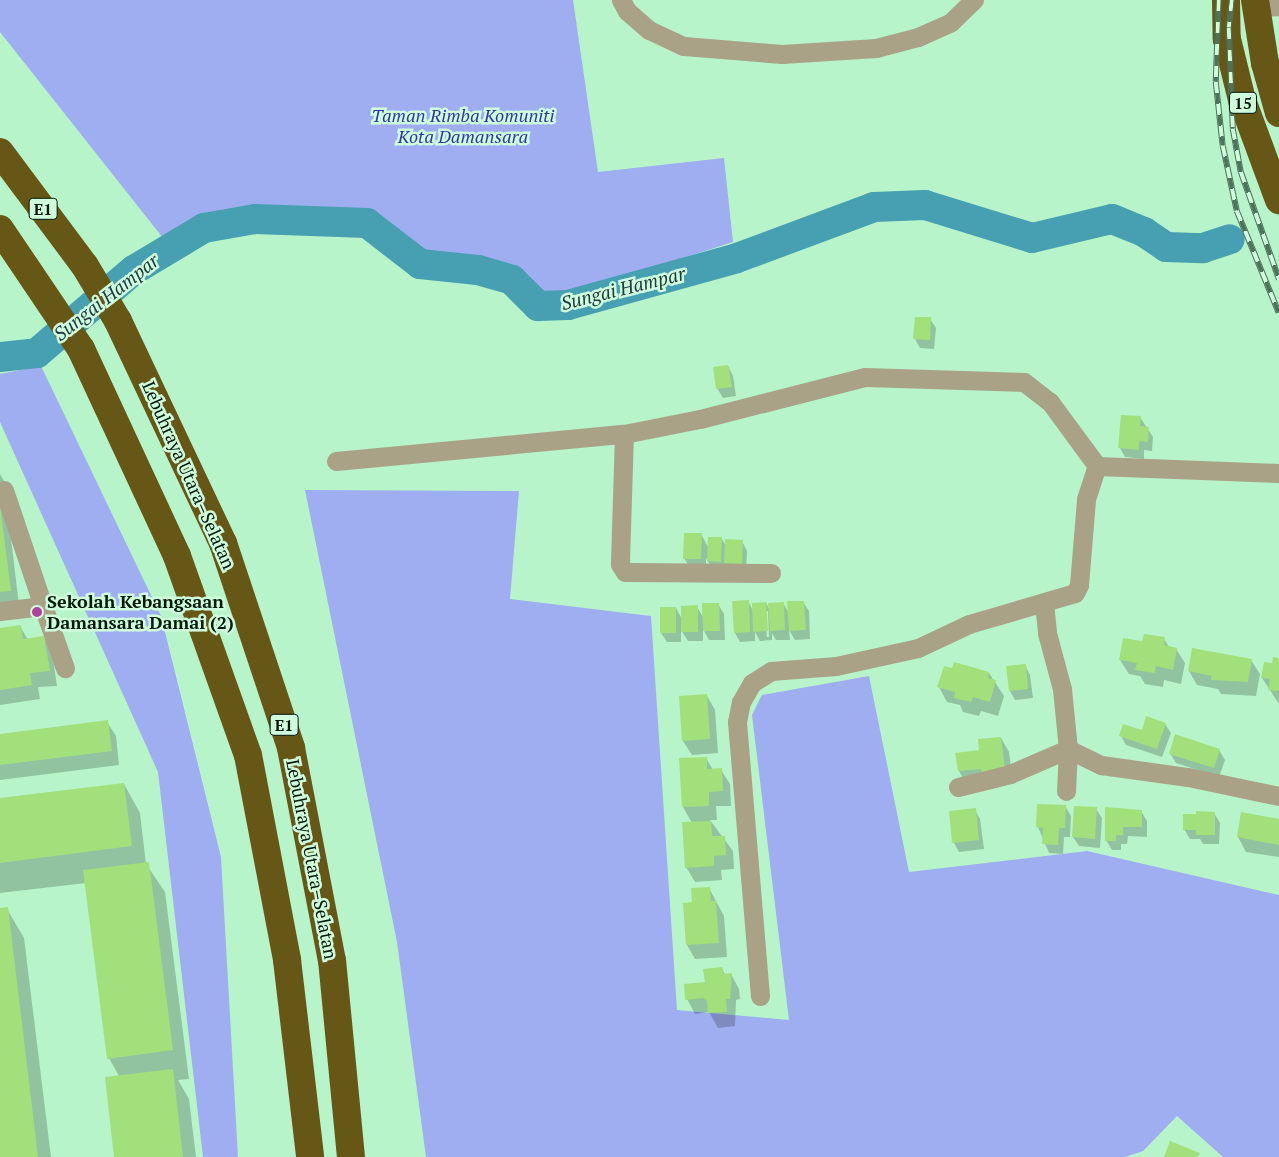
<!DOCTYPE html>
<html>
<head>
<meta charset="utf-8">
<style>
	body { margin:0 }
	#map { position:relative; width:1279px; height:1157px; overflow:hidden; background:#b7f4ca; font-family:"PT Serif",serif }
	div>[style] { position:absolute }
	[style*='--x'] { left:calc(var(--x)*1px); top:calc(var(--y)*1px); width:calc(var(--w)*1px); rotate:calc(var(--a)*1deg) }
	.green>* { inset:0; background:#9faef0 }
	.shadow>* { inset:0; background:#0003 }
	.river>* { height:30px; margin:-15px; padding:0 15px; transform-origin:15px; border-radius:15px; background:#479fb2 }
	.building>* { inset:0; background:#a2e07b }
	.minor>* { height:19px; margin:-9.5px; padding:0 9.5px; transform-origin:9.5px; border-radius:9.5px; background:#a9a287 }
	.highway>* { height:28px; margin:-14px; padding:0 14px; transform-origin:14px; border-radius:14px; background:#675716 }
	.rail>* { height:5.5px; margin-top:-2.75px; transform-origin:0; background:repeating-linear-gradient(90deg,#cefedc 0 11px,#4d735a 0 22px); box-sizing:border-box; border-block:1px solid #4d735a }
	.dots>* { width:14px; height:14px; translate:-50% -50%; box-sizing:border-box; border:2px solid #cefedc; border-radius:50% }
	span { translate:-50% -50%; white-space:nowrap; text-align:center; line-height:1.15; -webkit-text-stroke:5px #cefedc; paint-order:stroke }
	.shield-label span { padding:1px 4px; background:#cefedc; border:1px solid; border-radius:4px; -webkit-text-stroke-width:0 }
	.shield-label { font-size:16px; color:#02180a; font-weight:700 }
	.park-label { font-size:18px; color:#3336a7; font-style:italic }
	.street-label { font-size:18px; color:#02180a }
	.poi-label { font-size:18px; color:#02180a; font-weight:700 }
	.left { translate:0 -50%; text-align:left }
	.water-label { font-size:19px; color:#203c42; font-style:italic }
</style>
</head>
<body>
<div id="map">
	<div class="green">
		<div style="clip-path:polygon(0 0,573px 0,598px 172px,724px 158px,733px 242px,576px 292px,540px 294px,518px 272px,480px 258px,425px 253px,369px 215px,253px 211px,200px 217px,163px 238px,0 32px)"></div>
		<div style="clip-path:polygon(41px 366px,161px 616px,221px 857px,238px 1157px,203px 1157px,158px 772px,0 422px,0 374px)"></div>
		<div style="clip-path:polygon(305px 490px,519px 491px,510px 599px,651px 616px,677px 1010px,789px 1020px,752px 715px,762px 695px,869px 676px,909px 872px,1087px 851px,1279px 895px,1279px 1157px,1223px 1157px,1177px 1116px,1143px 1151px,1125px 1157px,426px 1157px,397px 942px)"></div>
	</div>
	<div class="shadow">
		<div style="clip-path:polygon(930px 319px,936px 328px,934px 349px,920px 348px,915px 339px)"></div>
		<div style="clip-path:polygon(728px 366px,733px 376px,736px 396px,723px 398px,717px 388px)"></div>
		<div style="clip-path:polygon(1140px 417px,1153px 437px,1152px 451px,1144px 450px,1144px 459px,1125px 457px,1120px 448px)"></div>
		<div style="clip-path:polygon(0 474px,4px 481px,19px 605px,0 608px)"></div>
		<div style="clip-path:polygon(701px 534px,708px 547px,722px 539px,726px 546px,742px 541px,747px 551px,746px 573px,713px 570px,706px 558px,706px 568px,690px 568px,684px 558px)"></div>
		<div style="clip-path:polygon(evenodd,748px 601px,753px 611px,766px 603px,770px 611px,783px 603px,789px 613px,803px 602px,809px 611px,810px 639px,795px 640px,789px 630px,790px 640px,776px 640px,772px 633px,772px 640px,760px 641px,755px 632px,755px 641px,740px 642px,735px 633px,748px 601px,765px 611px,768px 611px,769px 637px,767px 637px,765px 611px)"></div>
		<div style="clip-path:polygon(718px 604px,724px 614px,725px 640px,709px 640px,703px 629px,703px 641px,688px 641px,681px 630px,681px 642px,667px 642px,661px 633px,676px 608px,682px 619px,697px 607px,703px 617px)"></div>
		<div style="clip-path:polygon(20px 626px,28px 640px,44px 638px,52px 652px,57px 686px,38px 687px,40px 699px,0 705px,0 629px)"></div>
		<div style="clip-path:polygon(1164px 639px,1169px 647px,1176px 649px,1185px 663px,1181px 684px,1164px 680px,1163px 687px,1145px 684px,1140px 676px,1129px 674px,1120px 660px,1143px 643px)"></div>
		<div style="clip-path:polygon(1279px 659px,1279px 704px,1262px 678px)"></div>
		<div style="clip-path:polygon(1251px 660px,1260px 674px,1256px 696px,1221px 694px,1218px 689px,1197px 685px,1189px 671px)"></div>
		<div style="clip-path:polygon(1025px 665px,1030px 675px,1033px 698px,1015px 700px,1010px 691px)"></div>
		<div style="clip-path:polygon(989px 673px,1004px 696px,998px 716px,981px 711px,979px 716px,963px 712px,960px 705px,947px 702px,939px 687px)"></div>
		<div style="clip-path:polygon(707px 696px,715px 710px,718px 753px,692px 755px,683px 741px)"></div>
		<div style="clip-path:polygon(107px 722px,116px 736px,119px 765px,0 780px,0 735px)"></div>
		<div style="clip-path:polygon(1165px 724px,1171px 733px,1162px 757px,1126px 745px,1121px 736px)"></div>
		<div style="clip-path:polygon(1001px 738px,1009px 752px,1013px 783px,991px 789px,988px 783px,967px 786px,959px 771px,957px 754px,980px 751px)"></div>
		<div style="clip-path:polygon(1219px 750px,1225px 760px,1219px 777px,1176px 763px,1170px 753px)"></div>
		<div style="clip-path:polygon(706px 758px,713px 770px,721px 770px,730px 784px,731px 806px,716px 806px,717px 820px,710px 820px,733px 851px,734px 869px,721px 870px,722px 880px,695px 882px,686px 867px,692px 823px,683px 807px)"></div>
		<div style="clip-path:polygon(124px 784px,140px 813px,146px 864px,165px 892px,189px 1079px,178px 1080px,189px 1099px,196px 1157px,115px 1157px,119px 1076px,109px 1058px,86px 883px,0 893px,0 799px)"></div>
		<div style="clip-path:polygon(1065px 806px,1071px 816px,1070px 837px,1064px 837px,1063px 854px,1049px 853px,1038px 827px)"></div>
		<div style="clip-path:polygon(1096px 809px,1102px 818px,1100px 848px,1079px 846px,1073px 837px)"></div>
		<div style="clip-path:polygon(975px 810px,980px 819px,984px 849px,959px 852px,954px 843px)"></div>
		<div style="clip-path:polygon(1141px 811px,1147px 821px,1147px 837px,1128px 836px,1127px 844px,1121px 844px,1121px 850px,1112px 850px,1106px 840px)"></div>
		<div style="clip-path:polygon(1214px 813px,1220px 823px,1219px 844px,1203px 844px,1200px 839px,1190px 839px,1184px 829px)"></div>
		<div style="clip-path:polygon(1279px 820px,1279px 857px,1246px 852px,1238px 837px)"></div>
		<div style="clip-path:polygon(709px 888px,724px 916px,727px 957px,695px 959px,687px 945px,694px 904px)"></div>
		<div style="clip-path:polygon(7px 909px,24px 938px,51px 1157px,0 1157px,0 910px)"></div>
		<div style="clip-path:polygon(722px 968px,725px 975px,731px 974px,739px 989px,740px 999px,736px 1000px,735px 1026px,718px 1028px,709px 1012px,695px 1014px,687px 999px)"></div>
	</div>
	<div class="river">
		<div style="--x:0;--y:357;--w:37;--a:-6"></div>
		<div style="--x:37;--y:353;--w:128;--a:-40.6"></div>
		<div style="--x:134;--y:270;--w:82;--a:-31"></div>
		<div style="--x:204;--y:228;--w:52;--a:-10"></div>
		<div style="--x:255;--y:219;--w:112;--a:2"></div>
		<div style="--x:367;--y:223;--w:67;--a:37.7"></div>
		<div style="--x:420;--y:264;--w:58;--a:5.9"></div>
		<div style="--x:478;--y:270;--w:35;--a:16"></div>
		<div style="--x:512;--y:280;--w:37;--a:45"></div>
		<div style="--x:538;--y:306;--w:30;--a:-2"></div>
		<div style="--x:568;--y:305;--w:175;--a:-15.5"></div>
		<div style="--x:737;--y:258;--w:146;--a:-20.4"></div>
		<div style="--x:874;--y:207;--w:51;--a:-2.2"></div>
		<div style="--x:925;--y:205;--w:112;--a:17.1"></div>
		<div style="--x:1032;--y:238;--w:82;--a:-13.4"></div>
		<div style="--x:1112;--y:219;--w:35;--a:22"></div>
		<div style="--x:1144;--y:232;--w:27;--a:34"></div>
		<div style="--x:1166;--y:247;--w:37;--a:2"></div>
		<div style="--x:1203;--y:248;--w:28;--a:-18"></div>
	</div>
	<div class="building">
		<div style="clip-path:polygon(915px 317px,931px 317px,930px 340px,913px 339px)"></div>
		<div style="clip-path:polygon(728px 365px,732px 387px,716px 389px,713px 367px)"></div>
		<div style="clip-path:polygon(1121px 415px,1141px 416px,1140px 426px,1149px 427px,1148px 442px,1139px 441px,1139px 450px,1118px 448px)"></div>
		<div style="clip-path:polygon(0 506px,11px 591px,0 592px)"></div>
		<div style="clip-path:polygon(684px 533px,702px 533px,701px 559px,683px 559px)"></div>
		<div style="clip-path:polygon(708px 537px,722px 537px,721px 562px,707px 561px)"></div>
		<div style="clip-path:polygon(725px 539px,743px 540px,742px 564px,724px 563px)"></div>
		<div style="clip-path:polygon(749px 600px,750px 632px,734px 633px,732px 601px)"></div>
		<div style="clip-path:polygon(787px 601px,804px 601px,806px 630px,789px 631px)"></div>
		<div style="clip-path:polygon(766px 602px,768px 631px,753px 632px,752px 603px)"></div>
		<div style="clip-path:polygon(784px 602px,785px 630px,770px 631px,768px 603px)"></div>
		<div style="clip-path:polygon(702px 603px,719px 603px,720px 631px,703px 631px)"></div>
		<div style="clip-path:polygon(698px 605px,698px 632px,681px 632px,681px 606px)"></div>
		<div style="clip-path:polygon(660px 607px,676px 607px,676px 633px,660px 633px)"></div>
		<div style="clip-path:polygon(21px 625px,23px 639px,44px 636px,50px 671px,30px 673px,32px 685px,0 690px,0 628px)"></div>
		<div style="clip-path:polygon(1144px 634px,1165px 637px,1164px 645px,1177px 648px,1173px 670px,1156px 666px,1155px 673px,1135px 670px,1137px 663px,1119px 660px,1123px 638px,1142px 641px)"></div>
		<div style="clip-path:polygon(1192px 648px,1252px 659px,1248px 682px,1211px 680px,1212px 676px,1188px 671px)"></div>
		<div style="clip-path:polygon(1273px 657px,1279px 658px,1279px 691px,1268px 690px,1270px 679px,1261px 678px,1264px 662px,1272px 663px)"></div>
		<div style="clip-path:polygon(954px 662px,989px 672px,988px 678px,996px 680px,990px 702px,973px 697px,971px 702px,954px 698px,955px 692px,937px 687px,944px 666px,952px 668px)"></div>
		<div style="clip-path:polygon(1026px 664px,1028px 689px,1009px 691px,1006px 666px)"></div>
		<div style="clip-path:polygon(707px 694px,710px 739px,682px 741px,679px 696px)"></div>
		<div style="clip-path:polygon(1146px 716px,1166px 723px,1157px 749px,1119px 736px,1123px 724px,1142px 730px)"></div>
		<div style="clip-path:polygon(108px 720px,112px 751px,0 765px,0 734px)"></div>
		<div style="clip-path:polygon(1175px 734px,1220px 749px,1214px 768px,1169px 754px)"></div>
		<div style="clip-path:polygon(1001px 737px,1005px 769px,982px 775px,981px 769px,958px 771px,955px 753px,979px 750px,978px 739px)"></div>
		<div style="clip-path:polygon(707px 757px,707px 769px,722px 768px,723px 791px,709px 792px,709px 806px,682px 807px,679px 758px)"></div>
		<div style="clip-path:polygon(124px 783px,132px 846px,0 863px,0 798px)"></div>
		<div style="clip-path:polygon(1037px 804px,1066px 805px,1065px 828px,1059px 828px,1058px 845px,1042px 844px,1043px 828px,1036px 827px)"></div>
		<div style="clip-path:polygon(1074px 806px,1097px 807px,1095px 839px,1072px 837px)"></div>
		<div style="clip-path:polygon(1105px 807px,1142px 810px,1142px 827px,1123px 827px,1123px 835px,1116px 835px,1116px 841px,1105px 841px)"></div>
		<div style="clip-path:polygon(976px 808px,979px 840px,952px 843px,949px 811px)"></div>
		<div style="clip-path:polygon(1196px 811px,1215px 812px,1215px 835px,1196px 835px,1196px 830px,1183px 830px,1183px 814px,1196px 814px)"></div>
		<div style="clip-path:polygon(1241px 812px,1279px 819px,1279px 845px,1237px 837px)"></div>
		<div style="clip-path:polygon(711px 821px,712px 836px,725px 836px,726px 855px,714px 856px,714px 866px,685px 868px,682px 822px)"></div>
		<div style="clip-path:polygon(149px 862px,173px 1050px,107px 1059px,83px 870px)"></div>
		<div style="clip-path:polygon(710px 887px,711px 901px,716px 901px,719px 943px,686px 945px,683px 903px,692px 902px,691px 888px)"></div>
		<div style="clip-path:polygon(8px 907px,38px 1157px,0 1157px,0 908px)"></div>
		<div style="clip-path:polygon(722px 967px,723px 974px,732px 973px,730px 999px,726px 999px,727px 1012px,708px 1013px,707px 1001px,703px 998px,685px 1000px,684px 984px,705px 982px,703px 969px)"></div>
		<div style="clip-path:polygon(173px 1069px,183px 1157px,114px 1157px,105px 1077px)"></div>
		<div style="clip-path:polygon(1170px 1141px,1200px 1153px,1198px 1157px,1164px 1157px)"></div>
	</div>
	<div class="minor">
		<div style="--x:621;--y:0;--w:13;--a:61"></div>
		<div style="--x:627;--y:11;--w:29;--a:41"></div>
		<div style="--x:649;--y:30;--w:38;--a:25"></div>
		<div style="--x:684;--y:46;--w:98;--a:4.7"></div>
		<div style="--x:782;--y:54;--w:94;--a:-3.7"></div>
		<div style="--x:876;--y:48;--w:43;--a:-14.7"></div>
		<div style="--x:918;--y:37;--w:36;--a:-24"></div>
		<div style="--x:951;--y:22;--w:32;--a:-44"></div>
		<div style="--x:1255;--y:7;--w:24;--a:-2"></div>
		<div style="--x:624;--y:434;--w:130;--a:91.8"></div>
		<div style="--x:620;--y:564;--w:9;--a:58"></div>
		<div style="--x:625;--y:572;--w:146;--a:0.4"></div>
		<div style="--x:336;--y:461;--w:289;--a:-5.4"></div>
		<div style="--x:624;--y:434;--w:77;--a:-11.2"></div>
		<div style="--x:700;--y:419;--w:170;--a:-14.3"></div>
		<div style="--x:865;--y:377;--w:159;--a:1.8"></div>
		<div style="--x:1024;--y:382;--w:33;--a:38"></div>
		<div style="--x:1050;--y:402;--w:79;--a:53.7"></div>
		<div style="--x:4;--y:490;--w:122;--a:71.4"></div>
		<div style="--x:1044;--y:603;--w:30;--a:84"></div>
		<div style="--x:1047;--y:633;--w:58;--a:75"></div>
		<div style="--x:1062;--y:689;--w:60;--a:84.3"></div>
		<div style="--x:1068;--y:749;--w:37;--a:26"></div>
		<div style="--x:1101;--y:765;--w:88;--a:7.9"></div>
		<div style="--x:1188;--y:777;--w:93;--a:11.8"></div>
		<div style="--x:0;--y:611;--w:43;--a:-6.6"></div>
		<div style="--x:43;--y:606;--w:66;--a:70.5"></div>
		<div style="--x:958;--y:787;--w:54;--a:-14"></div>
		<div style="--x:1010;--y:774;--w:63;--a:-23.3"></div>
		<div style="--x:1068;--y:749;--w:42;--a:92.7"></div>
		<div style="--x:760;--y:996;--w:275;--a:-94.8"></div>
		<div style="--x:737;--y:722;--w:20;--a:-79"></div>
		<div style="--x:741;--y:702;--w:22;--a:-60"></div>
		<div style="--x:752;--y:683;--w:22;--a:-32"></div>
		<div style="--x:771;--y:671;--w:65;--a:-4.4"></div>
		<div style="--x:836;--y:666;--w:84;--a:-12.4"></div>
		<div style="--x:918;--y:648;--w:56;--a:-25.2"></div>
		<div style="--x:969;--y:624;--w:110;--a:-16.3"></div>
		<div style="--x:1075;--y:593;--w:9;--a:-63"></div>
		<div style="--x:1079;--y:585;--w:86;--a:-85.3"></div>
		<div style="--x:1086;--y:499;--w:35;--a:-72"></div>
		<div style="--x:1097;--y:466;--w:182;--a:2.2"></div>
	</div>
	<div class="highway">
		<div style="--x:1226;--y:0;--w:39;--a:89"></div>
		<div style="--x:1227;--y:39;--w:63;--a:76.2"></div>
		<div style="--x:1242;--y:100;--w:107;--a:69.7"></div>
		<div style="--x:1255;--y:0;--w:64;--a:81"></div>
		<div style="--x:1265;--y:63;--w:52;--a:74.4"></div>
		<div style="--x:0;--y:152;--w:142;--a:53.3"></div>
		<div style="--x:85;--y:266;--w:64;--a:59"></div>
		<div style="--x:118;--y:321;--w:246;--a:64.7"></div>
		<div style="--x:223;--y:543;--w:216;--a:71.6"></div>
		<div style="--x:291;--y:748;--w:216;--a:79.1"></div>
		<div style="--x:332;--y:960;--w:198;--a:84.5"></div>
		<div style="--x:0;--y:229;--w:145;--a:56"></div>
		<div style="--x:81;--y:349;--w:228;--a:65.1"></div>
		<div style="--x:177;--y:556;--w:211;--a:70.4"></div>
		<div style="--x:248;--y:755;--w:209;--a:79.2"></div>
		<div style="--x:287;--y:960;--w:198;--a:83.3"></div>
	</div>
	<div class="rail">
		<div style="--x:1219;--y:0;--w:82;--a:92.1"></div>
		<div style="--x:1216;--y:82;--w:64;--a:83.8"></div>
		<div style="--x:1223;--y:146;--w:66;--a:77.8"></div>
		<div style="--x:1237;--y:211;--w:110;--a:67.6"></div>
		<div style="--x:1232;--y:0;--w:28;--a:96"></div>
		<div style="--x:1229;--y:28;--w:101;--a:87.7"></div>
		<div style="--x:1233;--y:129;--w:44;--a:79.5"></div>
		<div style="--x:1241;--y:172;--w:114;--a:70.4"></div>
	</div>
	<div class="dots">
		<div style="left:37px;top:612px;background:#b0419f"></div>
	</div>
	<div class="shield-label">
		<span style="left:1243px;top:103px">15</span>
		<span style="left:43px;top:209px">E1</span>
		<span style="left:284px;top:725px">E1</span>
	</div>
	<div class="park-label">
		<span style="left:463px;top:126px">Taman Rimba Komuniti<br>Kota Damansara</span>
	</div>
	<div class="street-label">
		<span style="left:189px;top:475px;rotate:66deg">Lebuhraya Utara–Selatan</span>
		<span style="left:312px;top:859px;rotate:79deg">Lebuhraya Utara–Selatan</span>
	</div>
	<div class="poi-label">
		<span class="left" style="left:47px;top:612px">Sekolah Kebangsaan<br>Damansara Damai (2)</span>
	</div>
	<div class="water-label">
		<span style="left:623px;top:288px;rotate:-14deg">Sungai Hampar</span>
		<span style="left:106px;top:297px;rotate:-38deg">Sungai Hampar</span>
	</div>
</div>
</body>
</html>
